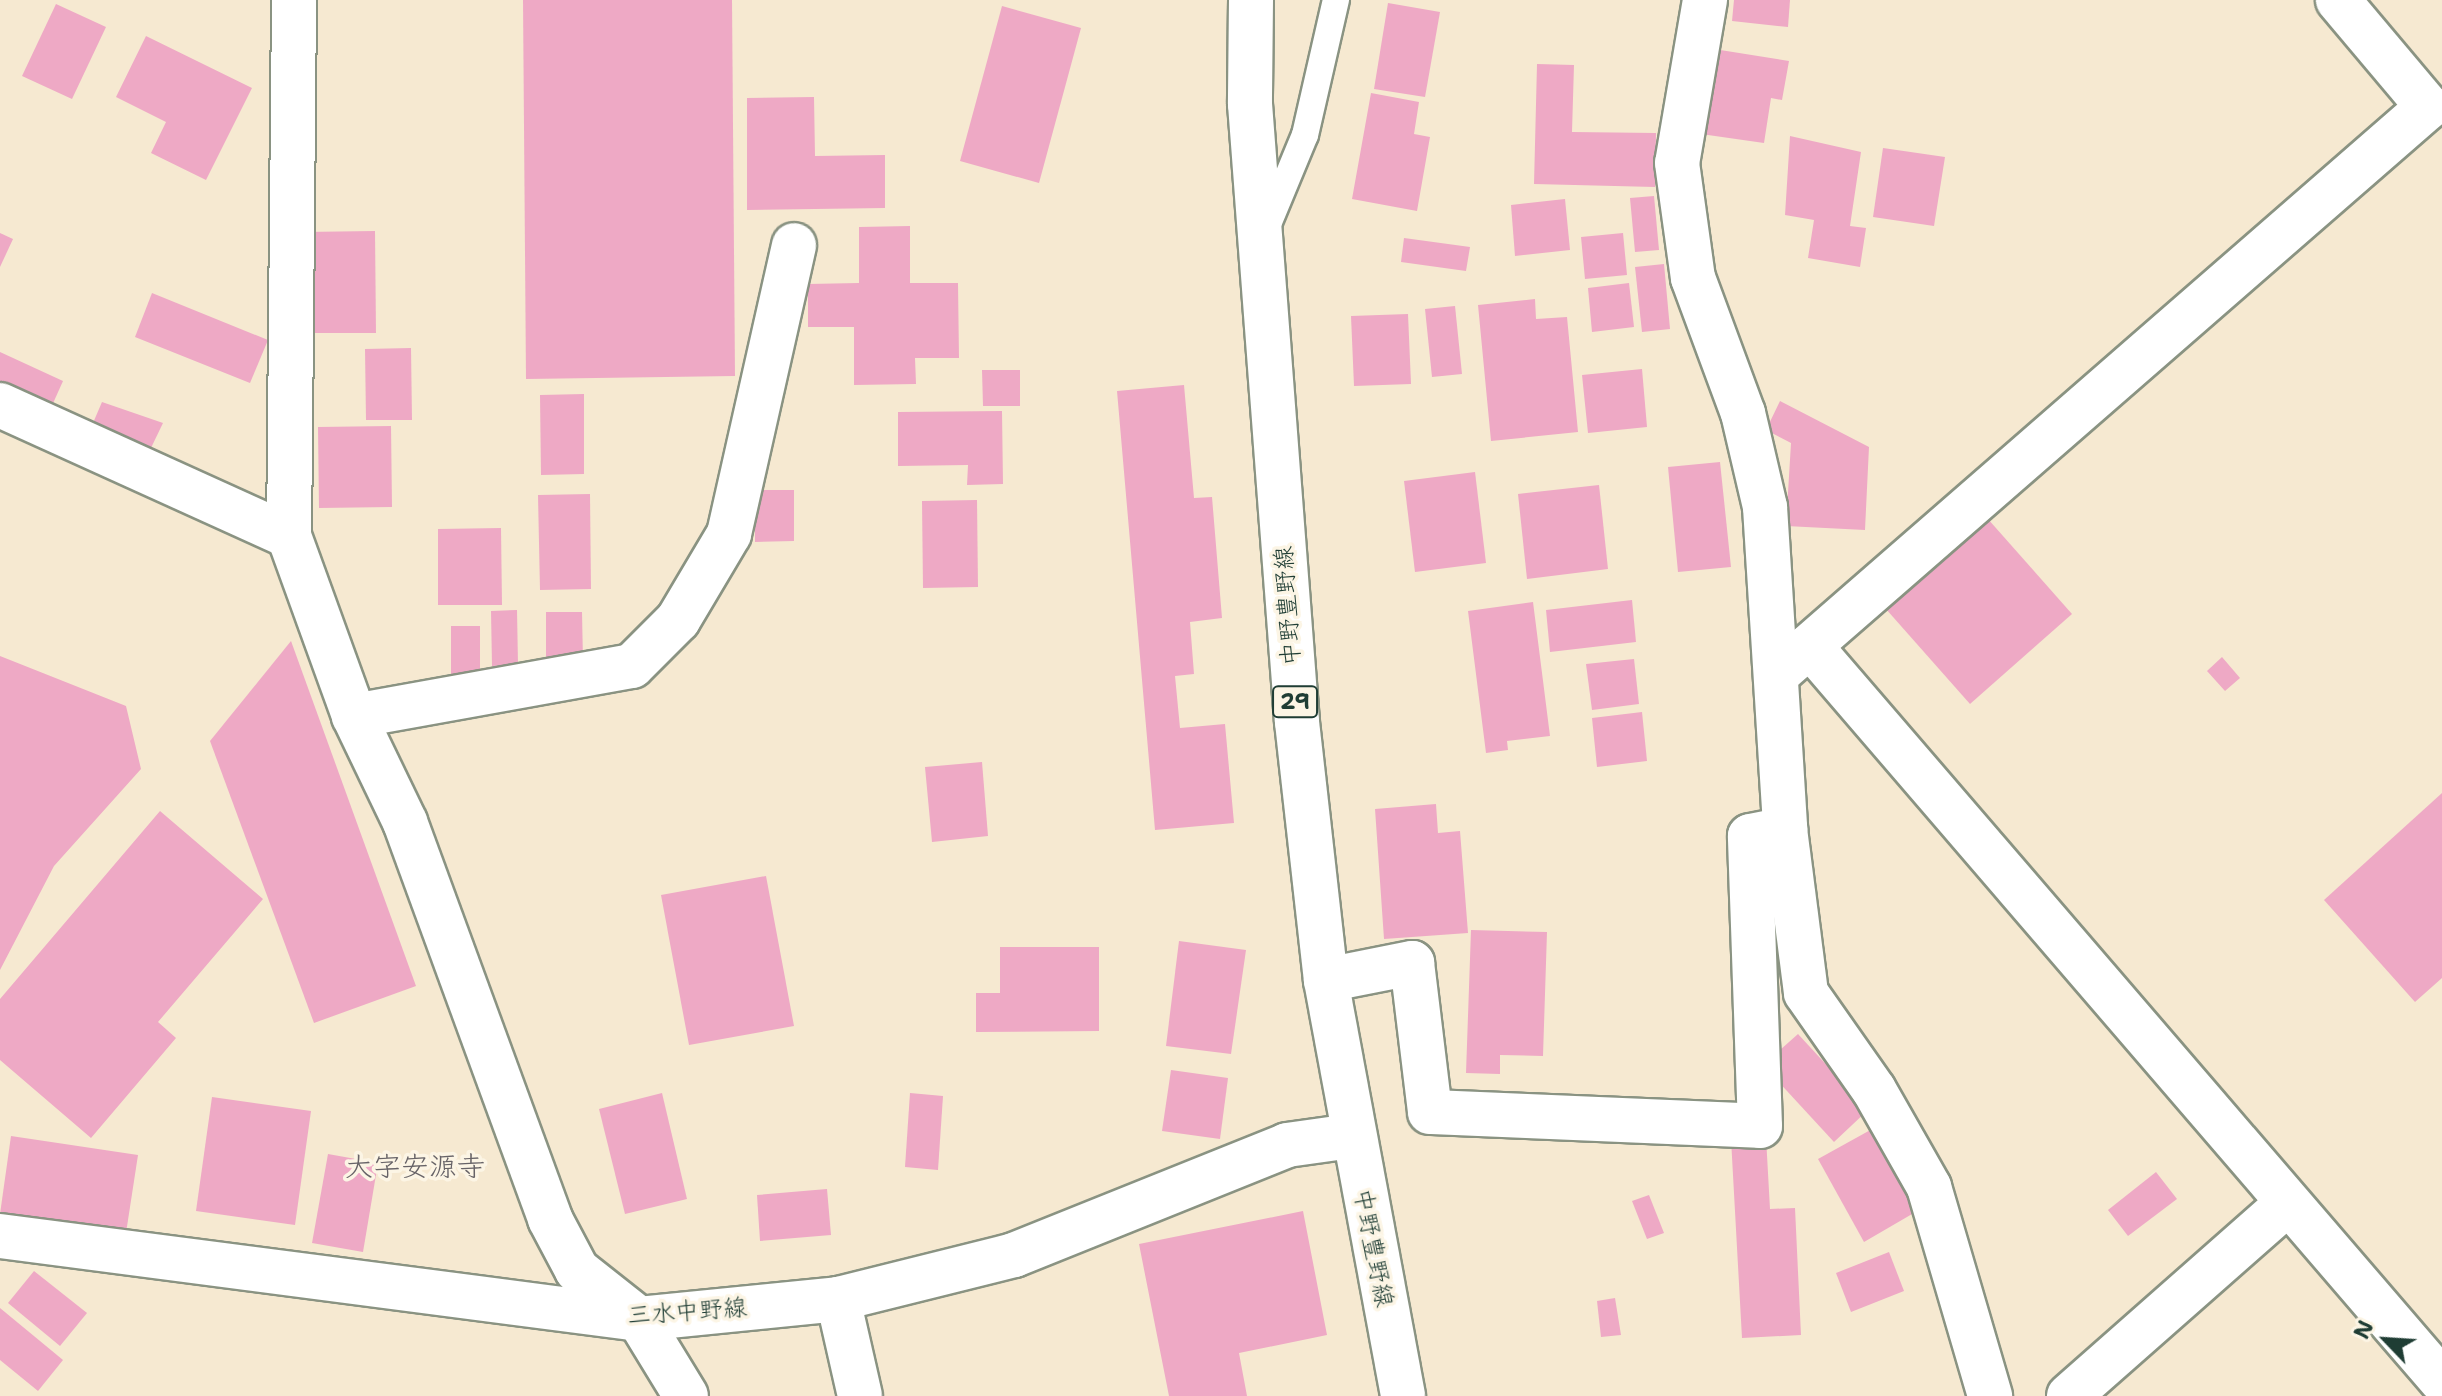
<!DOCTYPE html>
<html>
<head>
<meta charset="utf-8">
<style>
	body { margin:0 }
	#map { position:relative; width:2442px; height:1396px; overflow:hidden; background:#f6e9d1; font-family:"Shantell Sans","Klee One",sans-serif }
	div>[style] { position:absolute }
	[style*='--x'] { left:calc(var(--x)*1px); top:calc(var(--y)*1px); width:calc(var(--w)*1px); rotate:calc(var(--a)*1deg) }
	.building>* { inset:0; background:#eea9c5 }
	.roads { filter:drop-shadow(2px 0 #8a9382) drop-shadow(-2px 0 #8a9382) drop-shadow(0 2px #8a9382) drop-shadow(0 -2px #8a9382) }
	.lane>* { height:26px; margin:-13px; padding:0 13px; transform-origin:13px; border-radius:13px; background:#fff }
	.street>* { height:44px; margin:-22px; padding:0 22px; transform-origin:22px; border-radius:22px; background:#fff }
	.secondary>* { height:44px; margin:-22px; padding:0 22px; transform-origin:22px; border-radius:22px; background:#fff }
	.primary>* { height:44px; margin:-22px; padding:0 22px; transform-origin:22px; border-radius:22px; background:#fff }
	span { translate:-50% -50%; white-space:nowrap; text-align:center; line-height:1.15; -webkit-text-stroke:7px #fcf5e5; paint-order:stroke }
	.shield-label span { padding:2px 6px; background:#fcf5e5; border:2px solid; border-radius:6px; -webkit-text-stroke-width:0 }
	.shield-label { font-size:22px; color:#1f3d34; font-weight:700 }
	.street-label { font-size:24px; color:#1f3d34 }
	.quarter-label { font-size:28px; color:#676367 }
	.north { position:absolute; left:2346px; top:1300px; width:80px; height:80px; -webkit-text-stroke:6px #fcf5e5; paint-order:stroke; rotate:295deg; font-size:22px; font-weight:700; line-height:32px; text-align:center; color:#1f3d34 }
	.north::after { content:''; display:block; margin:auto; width:28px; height:36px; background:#1f3d34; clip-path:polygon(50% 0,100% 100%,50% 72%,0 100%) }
</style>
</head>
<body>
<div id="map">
	<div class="building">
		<div style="clip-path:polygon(523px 0,732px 0,735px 376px,526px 379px)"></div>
		<div style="clip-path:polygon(1734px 0,1790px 0,1788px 27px,1732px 21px)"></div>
		<div style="clip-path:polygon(1388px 3px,1440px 12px,1425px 97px,1374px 89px)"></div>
		<div style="clip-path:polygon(56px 4px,106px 27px,72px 99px,22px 76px)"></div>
		<div style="clip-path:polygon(1002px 6px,1081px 28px,1039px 183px,960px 161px)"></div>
		<div style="clip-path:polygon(146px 36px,252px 88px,206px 180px,151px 153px,166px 122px,116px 97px)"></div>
		<div style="clip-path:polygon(1714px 49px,1789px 61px,1782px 100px,1771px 98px,1764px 143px,1701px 134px)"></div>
		<div style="clip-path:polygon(1537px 64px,1574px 65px,1572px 132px,1656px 133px,1655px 187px,1534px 184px)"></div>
		<div style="clip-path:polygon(1371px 93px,1419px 102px,1414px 134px,1430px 137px,1417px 211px,1352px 199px)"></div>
		<div style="clip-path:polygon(814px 97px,815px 156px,885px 155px,885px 208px,747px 210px,747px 98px)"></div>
		<div style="clip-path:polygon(1790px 136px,1861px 152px,1850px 226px,1866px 228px,1860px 267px,1808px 258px,1814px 220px,1785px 215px)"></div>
		<div style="clip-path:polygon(1883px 148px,1945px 157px,1934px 226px,1873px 217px)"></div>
		<div style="clip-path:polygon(1654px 196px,1659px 250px,1635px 252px,1630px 198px)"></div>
		<div style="clip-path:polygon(1565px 199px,1570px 250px,1515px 256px,1511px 205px)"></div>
		<div style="clip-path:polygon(910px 226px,910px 283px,958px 283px,959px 358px,915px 358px,916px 384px,854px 385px,854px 327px,808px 327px,808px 284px,859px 283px,859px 227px)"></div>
		<div style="clip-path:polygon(375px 231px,376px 333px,303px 333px,303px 232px)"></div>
		<div style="clip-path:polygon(0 233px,13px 239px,0 267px)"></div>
		<div style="clip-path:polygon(1623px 233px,1627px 275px,1585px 279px,1581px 237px)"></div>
		<div style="clip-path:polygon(1404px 238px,1470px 247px,1466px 271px,1401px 262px)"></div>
		<div style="clip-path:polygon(1664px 264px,1670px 329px,1642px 332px,1635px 267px)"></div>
		<div style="clip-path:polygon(1629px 283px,1634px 327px,1592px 332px,1588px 288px)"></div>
		<div style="clip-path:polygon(152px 293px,268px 340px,250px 383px,135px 337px)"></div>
		<div style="clip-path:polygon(1535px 299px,1536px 319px,1567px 317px,1578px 432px,1491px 441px,1478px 305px)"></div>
		<div style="clip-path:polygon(1455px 306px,1462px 374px,1432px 377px,1425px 309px)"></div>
		<div style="clip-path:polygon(1408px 314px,1411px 384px,1354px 386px,1351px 316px)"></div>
		<div style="clip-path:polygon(411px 348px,412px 420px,366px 420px,365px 349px)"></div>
		<div style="clip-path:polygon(0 352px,63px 381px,46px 419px,0 398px)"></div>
		<div style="clip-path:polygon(1642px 369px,1647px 427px,1588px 433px,1582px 375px)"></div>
		<div style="clip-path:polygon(982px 370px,1020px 370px,1020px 406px,983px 406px)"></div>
		<div style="clip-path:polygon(1184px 385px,1194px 498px,1212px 497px,1222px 618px,1190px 622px,1194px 674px,1175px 676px,1180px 728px,1225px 724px,1234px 823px,1155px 830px,1117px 391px)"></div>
		<div style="clip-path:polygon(584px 394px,584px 474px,541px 475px,540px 395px)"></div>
		<div style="clip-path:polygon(1780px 401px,1869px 447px,1865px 530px,1786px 526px,1791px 443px,1766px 430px)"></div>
		<div style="clip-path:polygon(102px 402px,163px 423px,150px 450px,93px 423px)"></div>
		<div style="clip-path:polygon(1002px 411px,1003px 484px,967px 485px,968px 465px,898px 466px,898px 412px)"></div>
		<div style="clip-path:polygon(391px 426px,392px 507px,319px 508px,318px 427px)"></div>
		<div style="clip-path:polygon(1720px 462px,1731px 567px,1678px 572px,1668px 467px)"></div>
		<div style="clip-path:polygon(1475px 472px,1486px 563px,1415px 572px,1404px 481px)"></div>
		<div style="clip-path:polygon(1599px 485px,1608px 569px,1527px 579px,1518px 494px)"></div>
		<div style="clip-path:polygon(755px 490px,794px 490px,794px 541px,755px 542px)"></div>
		<div style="clip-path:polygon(590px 494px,591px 589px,540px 590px,538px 495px)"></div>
		<div style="clip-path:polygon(977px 500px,978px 587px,923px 588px,922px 501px)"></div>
		<div style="clip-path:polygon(1980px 510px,2072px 614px,1970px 704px,1878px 600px)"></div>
		<div style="clip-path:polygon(501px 528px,502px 605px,438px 605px,438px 529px)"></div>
		<div style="clip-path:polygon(1632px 600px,1636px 642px,1550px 652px,1546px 610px)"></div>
		<div style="clip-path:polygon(1533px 602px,1550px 736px,1507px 741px,1508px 750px,1486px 753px,1468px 611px)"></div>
		<div style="clip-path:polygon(517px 610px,518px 665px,492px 666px,491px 611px)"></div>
		<div style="clip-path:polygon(546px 612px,582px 612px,583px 662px,546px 663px)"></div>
		<div style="clip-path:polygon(451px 626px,480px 626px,480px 674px,451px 674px)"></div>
		<div style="clip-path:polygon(291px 641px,416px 986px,314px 1023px,210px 741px)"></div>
		<div style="clip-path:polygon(0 656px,126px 706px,141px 769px,54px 866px,0 970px)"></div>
		<div style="clip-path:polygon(2222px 657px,2240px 678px,2225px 691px,2207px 671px)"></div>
		<div style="clip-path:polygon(1634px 659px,1639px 704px,1592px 710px,1586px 664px)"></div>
		<div style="clip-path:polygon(1642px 712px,1647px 761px,1597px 767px,1592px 718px)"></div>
		<div style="clip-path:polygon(982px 762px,988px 836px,932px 842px,925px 767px)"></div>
		<div style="clip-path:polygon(2442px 793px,2442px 978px,2415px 1002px,2324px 900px)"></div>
		<div style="clip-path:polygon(1436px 804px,1438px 833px,1460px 831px,1468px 933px,1384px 939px,1375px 809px)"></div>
		<div style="clip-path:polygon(160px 811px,263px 899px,158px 1022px,176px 1038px,91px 1138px,0 1060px,0 999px)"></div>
		<div style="clip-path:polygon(766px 876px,794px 1026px,689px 1045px,661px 895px)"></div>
		<div style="clip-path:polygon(1471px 930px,1547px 932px,1543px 1056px,1500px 1055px,1500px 1074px,1466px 1073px)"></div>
		<div style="clip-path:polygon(1179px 941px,1246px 950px,1231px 1054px,1166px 1046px)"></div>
		<div style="clip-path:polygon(1000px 947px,1099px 947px,1099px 1031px,976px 1032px,976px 993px,1000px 993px)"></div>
		<div style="clip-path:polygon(1798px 1034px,1868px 1110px,1834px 1142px,1763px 1065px)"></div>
		<div style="clip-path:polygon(1171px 1070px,1228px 1078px,1220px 1139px,1162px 1131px)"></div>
		<div style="clip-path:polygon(662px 1093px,687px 1199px,625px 1214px,599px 1109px)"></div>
		<div style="clip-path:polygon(910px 1093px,943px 1096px,938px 1170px,905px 1167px)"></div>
		<div style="clip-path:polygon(212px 1097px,311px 1111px,295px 1225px,196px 1211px)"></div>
		<div style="clip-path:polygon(1874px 1128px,1919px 1210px,1864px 1242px,1818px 1159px)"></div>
		<div style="clip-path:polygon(11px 1136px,138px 1155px,126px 1233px,0 1214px)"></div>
		<div style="clip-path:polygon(1766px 1137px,1770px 1209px,1795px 1208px,1801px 1335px,1742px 1338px,1731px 1139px)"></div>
		<div style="clip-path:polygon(328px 1154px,378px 1163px,363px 1252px,312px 1243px)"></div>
		<div style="clip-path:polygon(2156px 1172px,2177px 1199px,2128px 1236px,2108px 1210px)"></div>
		<div style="clip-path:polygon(827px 1189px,831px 1235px,760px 1241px,757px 1195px)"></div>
		<div style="clip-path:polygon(1649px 1195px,1664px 1233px,1647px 1239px,1632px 1201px)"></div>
		<div style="clip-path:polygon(1303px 1211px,1327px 1335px,1239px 1353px,1247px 1396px,1169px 1396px,1139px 1244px)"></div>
		<div style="clip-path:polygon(1889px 1252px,1904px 1291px,1851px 1312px,1836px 1273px)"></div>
		<div style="clip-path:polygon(34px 1271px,87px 1313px,60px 1346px,8px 1303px)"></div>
		<div style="clip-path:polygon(1615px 1298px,1621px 1335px,1601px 1337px,1597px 1301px)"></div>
		<div style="clip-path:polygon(0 1308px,63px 1360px,38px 1391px,0 1360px)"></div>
	</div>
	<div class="roads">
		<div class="lane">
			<div style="--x:1266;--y:229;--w:102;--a:-67.5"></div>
			<div style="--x:1305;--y:135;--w:139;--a:-77.1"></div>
		</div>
		<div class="street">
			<div style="--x:294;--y:0;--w:536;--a:90.53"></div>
			<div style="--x:289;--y:536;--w:191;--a:70.1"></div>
			<div style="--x:354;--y:716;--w:118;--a:64.3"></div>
			<div style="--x:405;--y:822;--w:423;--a:69.9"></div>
			<div style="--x:550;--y:1219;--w:58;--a:62.1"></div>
			<div style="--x:577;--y:1270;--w:79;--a:38.3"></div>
			<div style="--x:639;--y:1319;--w:90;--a:58.6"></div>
			<div style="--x:1705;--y:0;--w:165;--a:99.7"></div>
			<div style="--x:1677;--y:163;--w:116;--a:82.1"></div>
			<div style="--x:1693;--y:278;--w:144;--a:69.7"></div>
			<div style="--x:1743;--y:413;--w:97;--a:76.8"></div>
			<div style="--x:1765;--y:507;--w:323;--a:86.4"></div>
			<div style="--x:1785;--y:829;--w:165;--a:82.7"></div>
			<div style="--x:1806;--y:993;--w:118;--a:55"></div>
			<div style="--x:1874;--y:1090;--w:112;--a:60.4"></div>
			<div style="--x:1929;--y:1187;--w:218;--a:73.7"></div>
			<div style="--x:0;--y:405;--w:317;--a:24.4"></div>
			<div style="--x:1810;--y:646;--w:969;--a:49.31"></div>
			<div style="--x:1776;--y:675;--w:865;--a:-41.06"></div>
			<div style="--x:2428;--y:107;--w:140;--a:-130.1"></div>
			<div style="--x:354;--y:716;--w:282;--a:-10.2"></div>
			<div style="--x:632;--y:666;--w:65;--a:-45"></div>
			<div style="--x:678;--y:620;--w:100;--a:-59.3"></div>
			<div style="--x:729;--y:534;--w:296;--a:-77.3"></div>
			<div style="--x:1326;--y:980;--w:88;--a:-11.2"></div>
			<div style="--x:1412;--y:963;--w:150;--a:83.1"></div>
			<div style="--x:1430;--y:1112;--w:330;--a:2.4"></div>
			<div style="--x:1760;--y:1126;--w:290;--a:-92"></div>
			<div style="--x:1750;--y:836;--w:36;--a:-11"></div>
			<div style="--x:838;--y:1299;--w:99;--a:77.2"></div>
			<div style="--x:2069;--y:1396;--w:292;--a:-41.4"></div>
		</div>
		<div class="secondary">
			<div style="--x:0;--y:1236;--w:644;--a:7.4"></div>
			<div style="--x:639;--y:1319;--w:200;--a:-5.7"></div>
			<div style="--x:838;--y:1299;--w:181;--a:-14"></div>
			<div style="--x:1014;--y:1255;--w:294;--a:-21.9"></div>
			<div style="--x:1287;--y:1145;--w:65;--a:-8"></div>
		</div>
		<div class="primary">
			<div style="--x:1251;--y:0;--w:104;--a:90.6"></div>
			<div style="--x:1250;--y:104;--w:620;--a:85.65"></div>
			<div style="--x:1297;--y:722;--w:260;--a:83.6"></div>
			<div style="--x:1326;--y:980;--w:423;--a:79.5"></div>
		</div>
	</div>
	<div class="shield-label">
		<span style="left:1295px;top:702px">29</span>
	</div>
	<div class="street-label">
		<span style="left:1288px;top:606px;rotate:-94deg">中野豊野線</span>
		<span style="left:1373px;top:1248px;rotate:79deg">中野豊野線</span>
		<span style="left:687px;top:1312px;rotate:-4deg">三水中野線</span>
	</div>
	<div class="quarter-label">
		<span style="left:415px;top:1166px">大字安源寺</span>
	</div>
	<div class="north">N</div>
</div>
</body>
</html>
